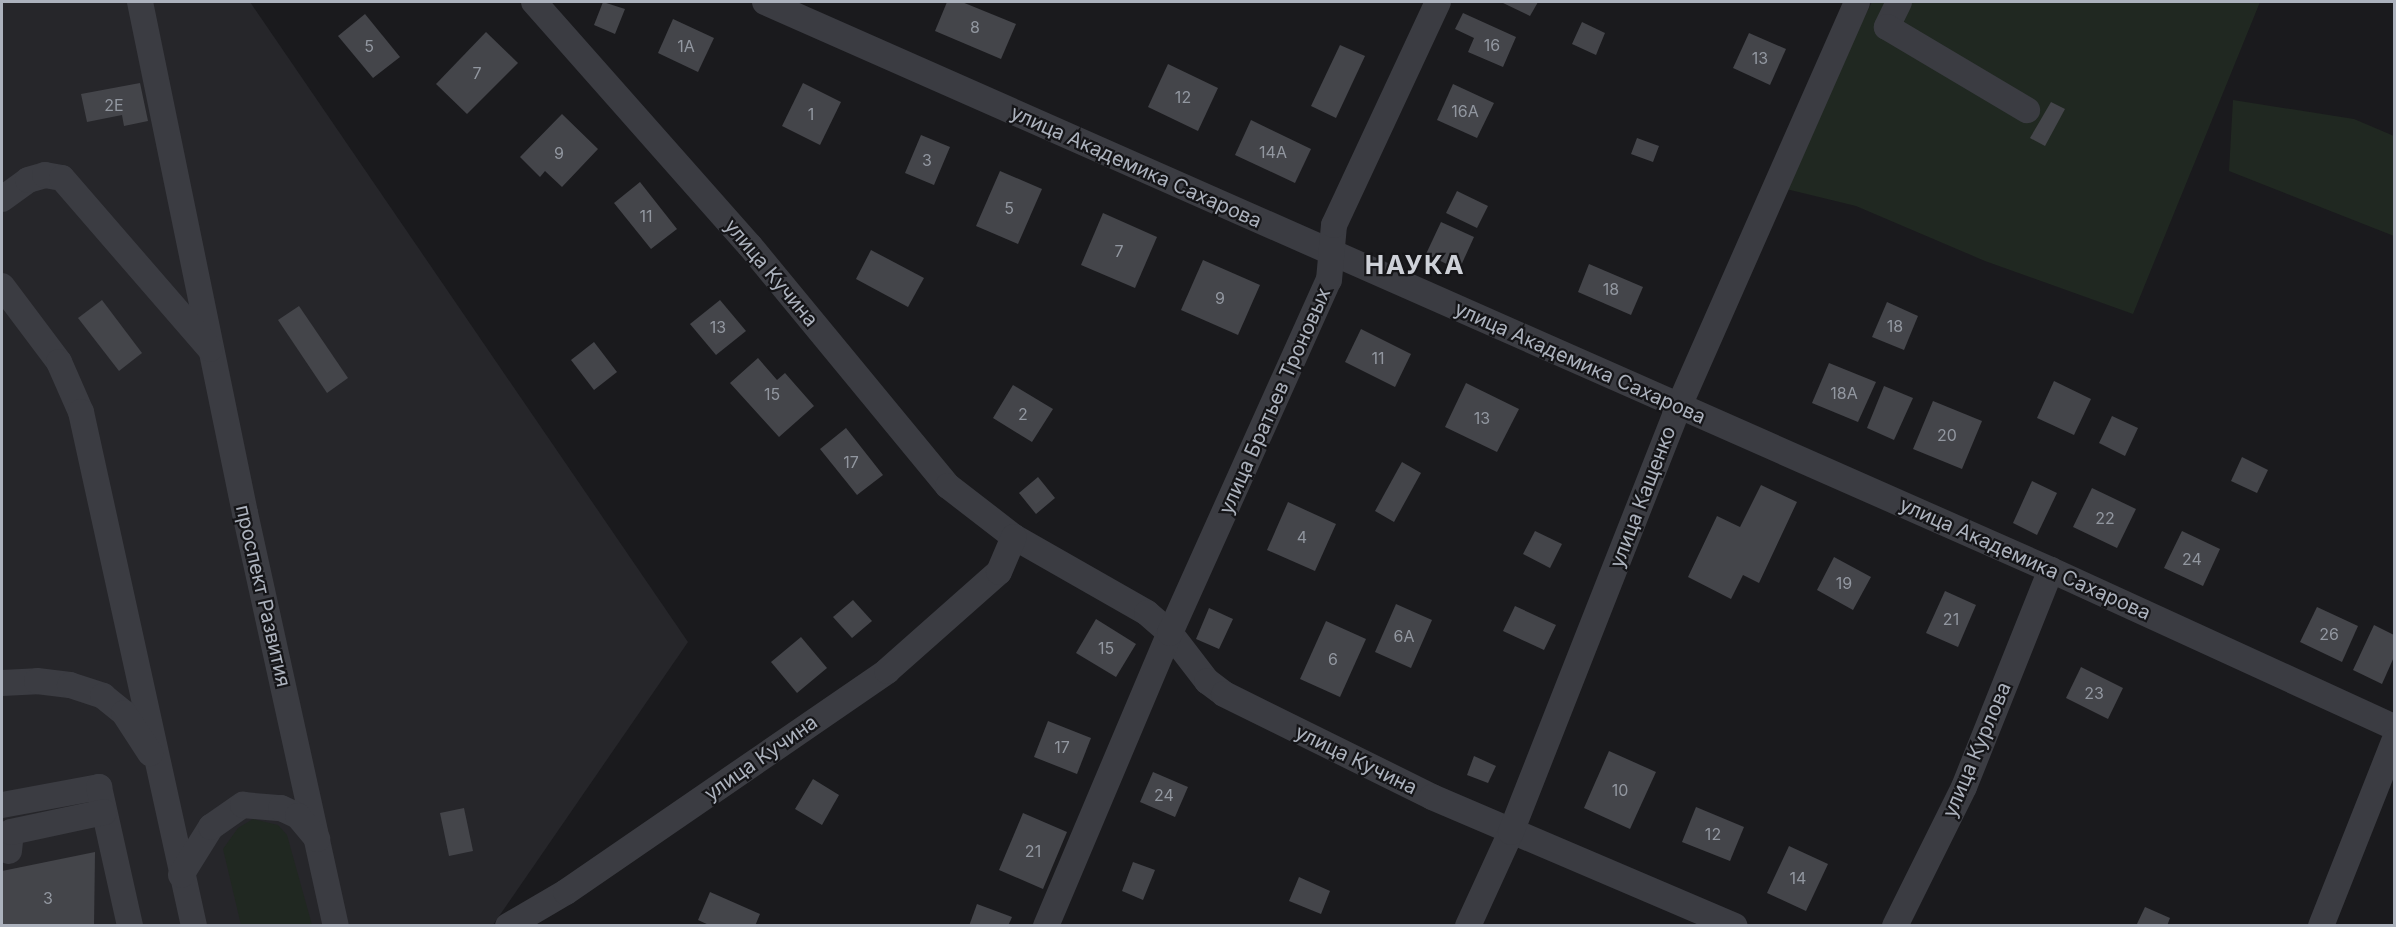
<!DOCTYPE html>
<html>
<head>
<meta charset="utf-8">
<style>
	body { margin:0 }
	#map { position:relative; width:2396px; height:927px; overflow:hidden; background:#1a1a1d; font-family:Inter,sans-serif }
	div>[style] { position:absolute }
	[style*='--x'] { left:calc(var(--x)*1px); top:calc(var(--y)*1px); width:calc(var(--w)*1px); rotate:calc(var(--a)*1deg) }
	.built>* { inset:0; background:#26262a }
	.green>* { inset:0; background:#202821 }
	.building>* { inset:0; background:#44454a }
	.minor>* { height:26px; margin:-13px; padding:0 13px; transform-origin:13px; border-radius:13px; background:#3b3c42 }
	span { translate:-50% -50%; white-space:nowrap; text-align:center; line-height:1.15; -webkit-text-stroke:4.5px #151518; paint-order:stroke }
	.number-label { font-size:16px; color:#9297a0 }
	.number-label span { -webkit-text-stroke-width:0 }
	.street-label { font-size:20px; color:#acb2bd }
	.district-label { font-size:26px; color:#ced1d8; font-weight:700; letter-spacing:1.5px }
	.frame { position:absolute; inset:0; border:3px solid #acb2bd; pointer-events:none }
</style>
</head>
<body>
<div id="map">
	<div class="built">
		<div style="clip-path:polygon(2px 2px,250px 2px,688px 642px,493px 925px,2px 926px)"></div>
	</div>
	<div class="green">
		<div style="clip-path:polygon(1872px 2px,2260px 2px,2133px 314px,1985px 261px,1856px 206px,1778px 187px)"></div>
		<div style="clip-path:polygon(2233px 100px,2354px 119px,2394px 136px,2394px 236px,2229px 171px)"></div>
		<div style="clip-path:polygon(253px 819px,278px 825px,287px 835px,312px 925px,241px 925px,223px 849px,238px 828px)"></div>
	</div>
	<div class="building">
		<div style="clip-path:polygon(603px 2px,625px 9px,615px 34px,594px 25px)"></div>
		<div style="clip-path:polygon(947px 2px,962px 2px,1016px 24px,1001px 59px,935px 31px)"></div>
		<div style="clip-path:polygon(1501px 2px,1538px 2px,1530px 16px)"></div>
		<div style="clip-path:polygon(1463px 13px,1516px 37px,1503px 67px,1468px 52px,1474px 38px,1455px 29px)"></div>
		<div style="clip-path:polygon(365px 14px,400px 57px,373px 78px,338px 36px)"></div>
		<div style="clip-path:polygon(673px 19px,714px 38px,698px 72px,658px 53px)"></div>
		<div style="clip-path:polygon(1582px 22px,1605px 33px,1596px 55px,1572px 44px)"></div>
		<div style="clip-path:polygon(486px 32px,518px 63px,467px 114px,436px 84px)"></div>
		<div style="clip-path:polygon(1749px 33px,1786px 49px,1770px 85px,1733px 68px)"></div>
		<div style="clip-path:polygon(1340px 45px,1365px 56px,1336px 118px,1311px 106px)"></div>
		<div style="clip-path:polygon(1168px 64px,1218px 88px,1198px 131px,1148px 107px)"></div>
		<div style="clip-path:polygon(140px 83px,148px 121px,124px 126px,122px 115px,87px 122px,81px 94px)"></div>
		<div style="clip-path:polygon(803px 83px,841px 102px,820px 145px,782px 126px)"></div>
		<div style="clip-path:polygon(1453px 84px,1494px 103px,1477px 138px,1437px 120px)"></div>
		<div style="clip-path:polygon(2051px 102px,2065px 109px,2045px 146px,2030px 138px)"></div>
		<div style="clip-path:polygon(562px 114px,598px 149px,562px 187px,545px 171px,540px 177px,520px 157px)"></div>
		<div style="clip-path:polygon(1251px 120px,1311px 149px,1295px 183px,1235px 155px)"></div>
		<div style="clip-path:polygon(921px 135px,950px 147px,934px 185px,905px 173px)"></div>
		<div style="clip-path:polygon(1637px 138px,1659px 146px,1653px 162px,1631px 154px)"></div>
		<div style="clip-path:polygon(1000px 171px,1042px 189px,1018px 244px,976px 226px)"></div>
		<div style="clip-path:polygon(640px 182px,677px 229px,651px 249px,614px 203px)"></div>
		<div style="clip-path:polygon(1457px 191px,1488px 206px,1477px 228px,1446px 213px)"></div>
		<div style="clip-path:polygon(1103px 213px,1157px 237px,1135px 288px,1081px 265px)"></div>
		<div style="clip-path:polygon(1441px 222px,1474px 237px,1459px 270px,1426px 254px)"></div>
		<div style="clip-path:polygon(871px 250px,924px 278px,908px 307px,856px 279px)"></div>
		<div style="clip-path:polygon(1203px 260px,1260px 285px,1238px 335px,1181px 310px)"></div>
		<div style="clip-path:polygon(1589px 264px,1643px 287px,1631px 315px,1578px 292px)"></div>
		<div style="clip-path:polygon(102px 300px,142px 353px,119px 371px,78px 318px)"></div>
		<div style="clip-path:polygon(720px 300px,746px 331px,716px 355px,690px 324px)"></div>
		<div style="clip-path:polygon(1887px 302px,1918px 316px,1904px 350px,1872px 337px)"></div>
		<div style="clip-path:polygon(299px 306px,348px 378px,327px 393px,278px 320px)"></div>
		<div style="clip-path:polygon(1361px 329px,1411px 354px,1395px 387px,1345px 362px)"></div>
		<div style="clip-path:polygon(594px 342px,617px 372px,594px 390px,571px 360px)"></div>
		<div style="clip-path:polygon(758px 358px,777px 380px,785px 373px,814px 406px,779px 437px,730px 383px)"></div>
		<div style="clip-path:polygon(1829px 363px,1876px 382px,1858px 422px,1812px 403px)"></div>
		<div style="clip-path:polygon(2054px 381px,2091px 399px,2074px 435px,2037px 418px)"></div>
		<div style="clip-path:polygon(1466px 383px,1519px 409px,1497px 452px,1445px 427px)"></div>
		<div style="clip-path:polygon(1013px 385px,1053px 409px,1032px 442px,993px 418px)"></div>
		<div style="clip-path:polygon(1884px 386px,1913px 398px,1894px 440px,1867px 428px)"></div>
		<div style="clip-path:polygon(1933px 401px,1982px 421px,1962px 469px,1913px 449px)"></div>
		<div style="clip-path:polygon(2112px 416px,2138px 428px,2125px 456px,2099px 443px)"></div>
		<div style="clip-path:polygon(846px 428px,883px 475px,857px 495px,820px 449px)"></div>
		<div style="clip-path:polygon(2242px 457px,2268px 470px,2257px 493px,2231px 481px)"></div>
		<div style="clip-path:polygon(1402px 462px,1421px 473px,1394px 522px,1375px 511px)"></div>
		<div style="clip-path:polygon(1038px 477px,1055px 498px,1036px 514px,1019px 493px)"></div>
		<div style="clip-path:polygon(2032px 481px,2057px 493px,2037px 535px,2013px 523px)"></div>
		<div style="clip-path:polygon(1761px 485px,1797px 502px,1759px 583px,1743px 575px,1731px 599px,1688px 577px,1717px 516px,1740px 527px)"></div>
		<div style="clip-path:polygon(2092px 488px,2136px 509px,2117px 548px,2073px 527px)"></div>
		<div style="clip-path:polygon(1288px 502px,1336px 524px,1315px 571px,1267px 550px)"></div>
		<div style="clip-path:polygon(1535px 531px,1562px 544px,1550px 568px,1523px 554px)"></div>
		<div style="clip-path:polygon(2182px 531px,2220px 549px,2203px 586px,2164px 568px)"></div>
		<div style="clip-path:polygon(1834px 557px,1871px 577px,1853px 610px,1817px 590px)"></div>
		<div style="clip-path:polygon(1945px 591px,1976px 605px,1958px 647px,1926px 633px)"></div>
		<div style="clip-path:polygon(853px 600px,872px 621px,852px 638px,833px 617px)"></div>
		<div style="clip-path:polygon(1396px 604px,1432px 620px,1411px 668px,1375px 652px)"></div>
		<div style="clip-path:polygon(1515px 606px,1556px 625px,1544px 650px,1503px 631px)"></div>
		<div style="clip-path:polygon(2317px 607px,2358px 626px,2342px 662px,2300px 642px)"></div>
		<div style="clip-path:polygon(1209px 608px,1233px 619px,1219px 649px,1196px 639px)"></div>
		<div style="clip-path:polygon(1096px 619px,1136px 644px,1116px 677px,1076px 653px)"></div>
		<div style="clip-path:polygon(1326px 621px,1366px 639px,1340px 697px,1300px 679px)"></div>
		<div style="clip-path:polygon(2374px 625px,2394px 635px,2394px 657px,2382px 684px,2353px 670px)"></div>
		<div style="clip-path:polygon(801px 637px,827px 668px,797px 693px,771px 662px)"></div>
		<div style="clip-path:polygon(2081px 667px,2123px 688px,2108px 719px,2066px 698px)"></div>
		<div style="clip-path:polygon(1048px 721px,1091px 738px,1077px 774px,1034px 757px)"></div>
		<div style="clip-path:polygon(1609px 751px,1656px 772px,1630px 829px,1584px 808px)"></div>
		<div style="clip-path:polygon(1474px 756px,1496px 766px,1488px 783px,1467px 775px)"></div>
		<div style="clip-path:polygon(1153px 772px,1188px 787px,1175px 817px,1140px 802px)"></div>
		<div style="clip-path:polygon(813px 779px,839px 795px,822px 825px,795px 809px)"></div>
		<div style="clip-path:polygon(1696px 807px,1744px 827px,1730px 861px,1682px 842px)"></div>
		<div style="clip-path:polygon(464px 808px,473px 851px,449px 856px,440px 813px)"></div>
		<div style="clip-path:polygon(1023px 813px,1067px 832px,1043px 889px,999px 870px)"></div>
		<div style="clip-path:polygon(1789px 846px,1828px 864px,1806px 911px,1767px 893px)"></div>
		<div style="clip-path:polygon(95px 852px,94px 926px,2px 926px,2px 871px)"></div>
		<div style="clip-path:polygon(1133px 862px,1155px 870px,1143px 900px,1122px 891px)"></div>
		<div style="clip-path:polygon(1299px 877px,1330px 891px,1321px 914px,1289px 901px)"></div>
		<div style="clip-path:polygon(710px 892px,760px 914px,755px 926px,711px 926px,698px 920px)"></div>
		<div style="clip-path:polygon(977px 904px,1012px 917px,1008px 926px,969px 926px)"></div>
		<div style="clip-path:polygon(2145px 907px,2170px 918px,2167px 926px,2136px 926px)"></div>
	</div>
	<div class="minor">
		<div style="--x:140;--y:2;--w:522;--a:78.39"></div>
		<div style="--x:245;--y:513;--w:423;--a:77.6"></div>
		<div style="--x:534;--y:2;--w:326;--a:48.5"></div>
		<div style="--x:750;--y:246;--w:311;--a:50.5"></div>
		<div style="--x:948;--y:486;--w:83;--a:37.7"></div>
		<div style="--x:1014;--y:537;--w:153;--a:29.7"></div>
		<div style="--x:1147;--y:613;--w:30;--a:41"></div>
		<div style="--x:1170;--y:633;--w:61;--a:52.4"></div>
		<div style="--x:1207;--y:681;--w:21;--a:37"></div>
		<div style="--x:1224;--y:694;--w:232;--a:26.3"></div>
		<div style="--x:1432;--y:797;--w:329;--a:23.1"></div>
		<div style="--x:765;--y:2;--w:1406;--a:23.83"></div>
		<div style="--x:2051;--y:570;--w:377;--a:24.6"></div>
		<div style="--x:1899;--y:2;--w:28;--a:116"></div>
		<div style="--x:1887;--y:27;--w:163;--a:30.7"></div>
		<div style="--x:2;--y:199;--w:32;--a:-36"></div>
		<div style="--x:28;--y:180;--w:18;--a:-16"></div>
		<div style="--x:45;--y:175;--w:17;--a:10"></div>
		<div style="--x:62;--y:178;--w:226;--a:49.1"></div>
		<div style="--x:2;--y:286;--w:95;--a:53.1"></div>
		<div style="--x:59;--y:362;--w:55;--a:66.3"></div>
		<div style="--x:81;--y:412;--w:526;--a:77.6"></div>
		<div style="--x:2;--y:683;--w:35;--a:-3"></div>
		<div style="--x:37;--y:681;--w:33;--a:7"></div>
		<div style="--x:70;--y:685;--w:35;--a:18"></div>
		<div style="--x:103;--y:696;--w:27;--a:39"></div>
		<div style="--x:124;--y:713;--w:48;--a:57"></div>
		<div style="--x:2;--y:805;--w:99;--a:-10.5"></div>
		<div style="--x:99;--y:787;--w:142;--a:77.4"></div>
		<div style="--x:9;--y:851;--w:19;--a:-84"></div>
		<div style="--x:11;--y:832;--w:95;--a:-12.1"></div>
		<div style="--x:181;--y:875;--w:57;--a:-58"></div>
		<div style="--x:211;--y:827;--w:39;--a:-35"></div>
		<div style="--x:243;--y:805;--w:38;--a:5"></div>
		<div style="--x:281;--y:808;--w:19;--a:25"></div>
		<div style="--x:298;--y:816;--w:30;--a:50"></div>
		<div style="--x:508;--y:926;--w:67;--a:-30.4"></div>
		<div style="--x:566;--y:892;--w:390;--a:-34.5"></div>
		<div style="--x:887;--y:671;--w:149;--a:-41.5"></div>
		<div style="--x:999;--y:572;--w:38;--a:-67"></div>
		<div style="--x:1046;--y:926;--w:318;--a:-67.1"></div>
		<div style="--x:1170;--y:633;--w:387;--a:-65.8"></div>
		<div style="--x:1329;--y:280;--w:55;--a:-84.8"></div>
		<div style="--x:1334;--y:225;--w:246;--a:-65"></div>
		<div style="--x:1468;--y:926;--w:103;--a:-65.4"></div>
		<div style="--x:1511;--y:832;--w:458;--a:-68.5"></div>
		<div style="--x:1679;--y:406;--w:441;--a:-66.2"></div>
		<div style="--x:1895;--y:926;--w:155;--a:-63.6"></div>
		<div style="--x:1964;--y:787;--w:234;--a:-68.2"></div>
		<div style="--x:2321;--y:926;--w:198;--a:-68.4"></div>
	</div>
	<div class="number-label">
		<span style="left:975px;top:27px">8</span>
		<span style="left:1492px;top:45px">16</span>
		<span style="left:369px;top:46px">5</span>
		<span style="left:686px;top:46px">1А</span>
		<span style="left:1760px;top:58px">13</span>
		<span style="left:477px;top:73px">7</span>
		<span style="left:1183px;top:97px">12</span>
		<span style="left:114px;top:105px">2Е</span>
		<span style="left:1465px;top:111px">16А</span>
		<span style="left:811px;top:114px">1</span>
		<span style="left:1273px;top:152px">14А</span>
		<span style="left:559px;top:153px">9</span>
		<span style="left:927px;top:160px">3</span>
		<span style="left:1009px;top:208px">5</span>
		<span style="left:646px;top:216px">11</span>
		<span style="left:1119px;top:251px">7</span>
		<span style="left:1611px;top:289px">18</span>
		<span style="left:1220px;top:298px">9</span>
		<span style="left:1895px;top:326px">18</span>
		<span style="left:718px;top:327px">13</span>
		<span style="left:1378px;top:358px">11</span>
		<span style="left:1844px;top:393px">18А</span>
		<span style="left:772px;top:394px">15</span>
		<span style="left:1023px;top:414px">2</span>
		<span style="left:1482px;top:418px">13</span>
		<span style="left:1947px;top:435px">20</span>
		<span style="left:851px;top:462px">17</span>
		<span style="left:2105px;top:518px">22</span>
		<span style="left:1302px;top:537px">4</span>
		<span style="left:2192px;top:559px">24</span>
		<span style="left:1844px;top:583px">19</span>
		<span style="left:1951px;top:619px">21</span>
		<span style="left:2329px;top:634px">26</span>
		<span style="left:1404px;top:636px">6А</span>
		<span style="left:1106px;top:648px">15</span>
		<span style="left:1333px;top:659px">6</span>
		<span style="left:2094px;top:693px">23</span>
		<span style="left:1062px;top:747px">17</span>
		<span style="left:1620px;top:790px">10</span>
		<span style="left:1164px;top:795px">24</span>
		<span style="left:1713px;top:834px">12</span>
		<span style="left:1033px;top:851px">21</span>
		<span style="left:1798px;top:878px">14</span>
		<span style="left:48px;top:898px">3</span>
	</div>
	<div class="street-label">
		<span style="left:1136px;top:167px;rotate:24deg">улица Академика Сахарова</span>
		<span style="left:771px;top:273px;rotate:50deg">улица Кучина</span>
		<span style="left:1580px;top:363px;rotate:24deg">улица Академика Сахарова</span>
		<span style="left:1275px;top:401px;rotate:-66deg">улица Братьев Троновых</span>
		<span style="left:1643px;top:497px;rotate:-69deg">улица Кащенко</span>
		<span style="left:2025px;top:559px;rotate:24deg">улица Академика Сахарова</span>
		<span style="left:263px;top:596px;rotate:77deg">проспект Развития</span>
		<span style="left:1977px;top:750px;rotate:-67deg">улица Курлова</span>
		<span style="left:761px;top:758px;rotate:-35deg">улица Кучина</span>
		<span style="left:1356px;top:760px;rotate:26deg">улица Кучина</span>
	</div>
	<div class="district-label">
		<span style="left:1415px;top:265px">НАУКА</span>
	</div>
	<div class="frame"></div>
</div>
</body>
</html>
